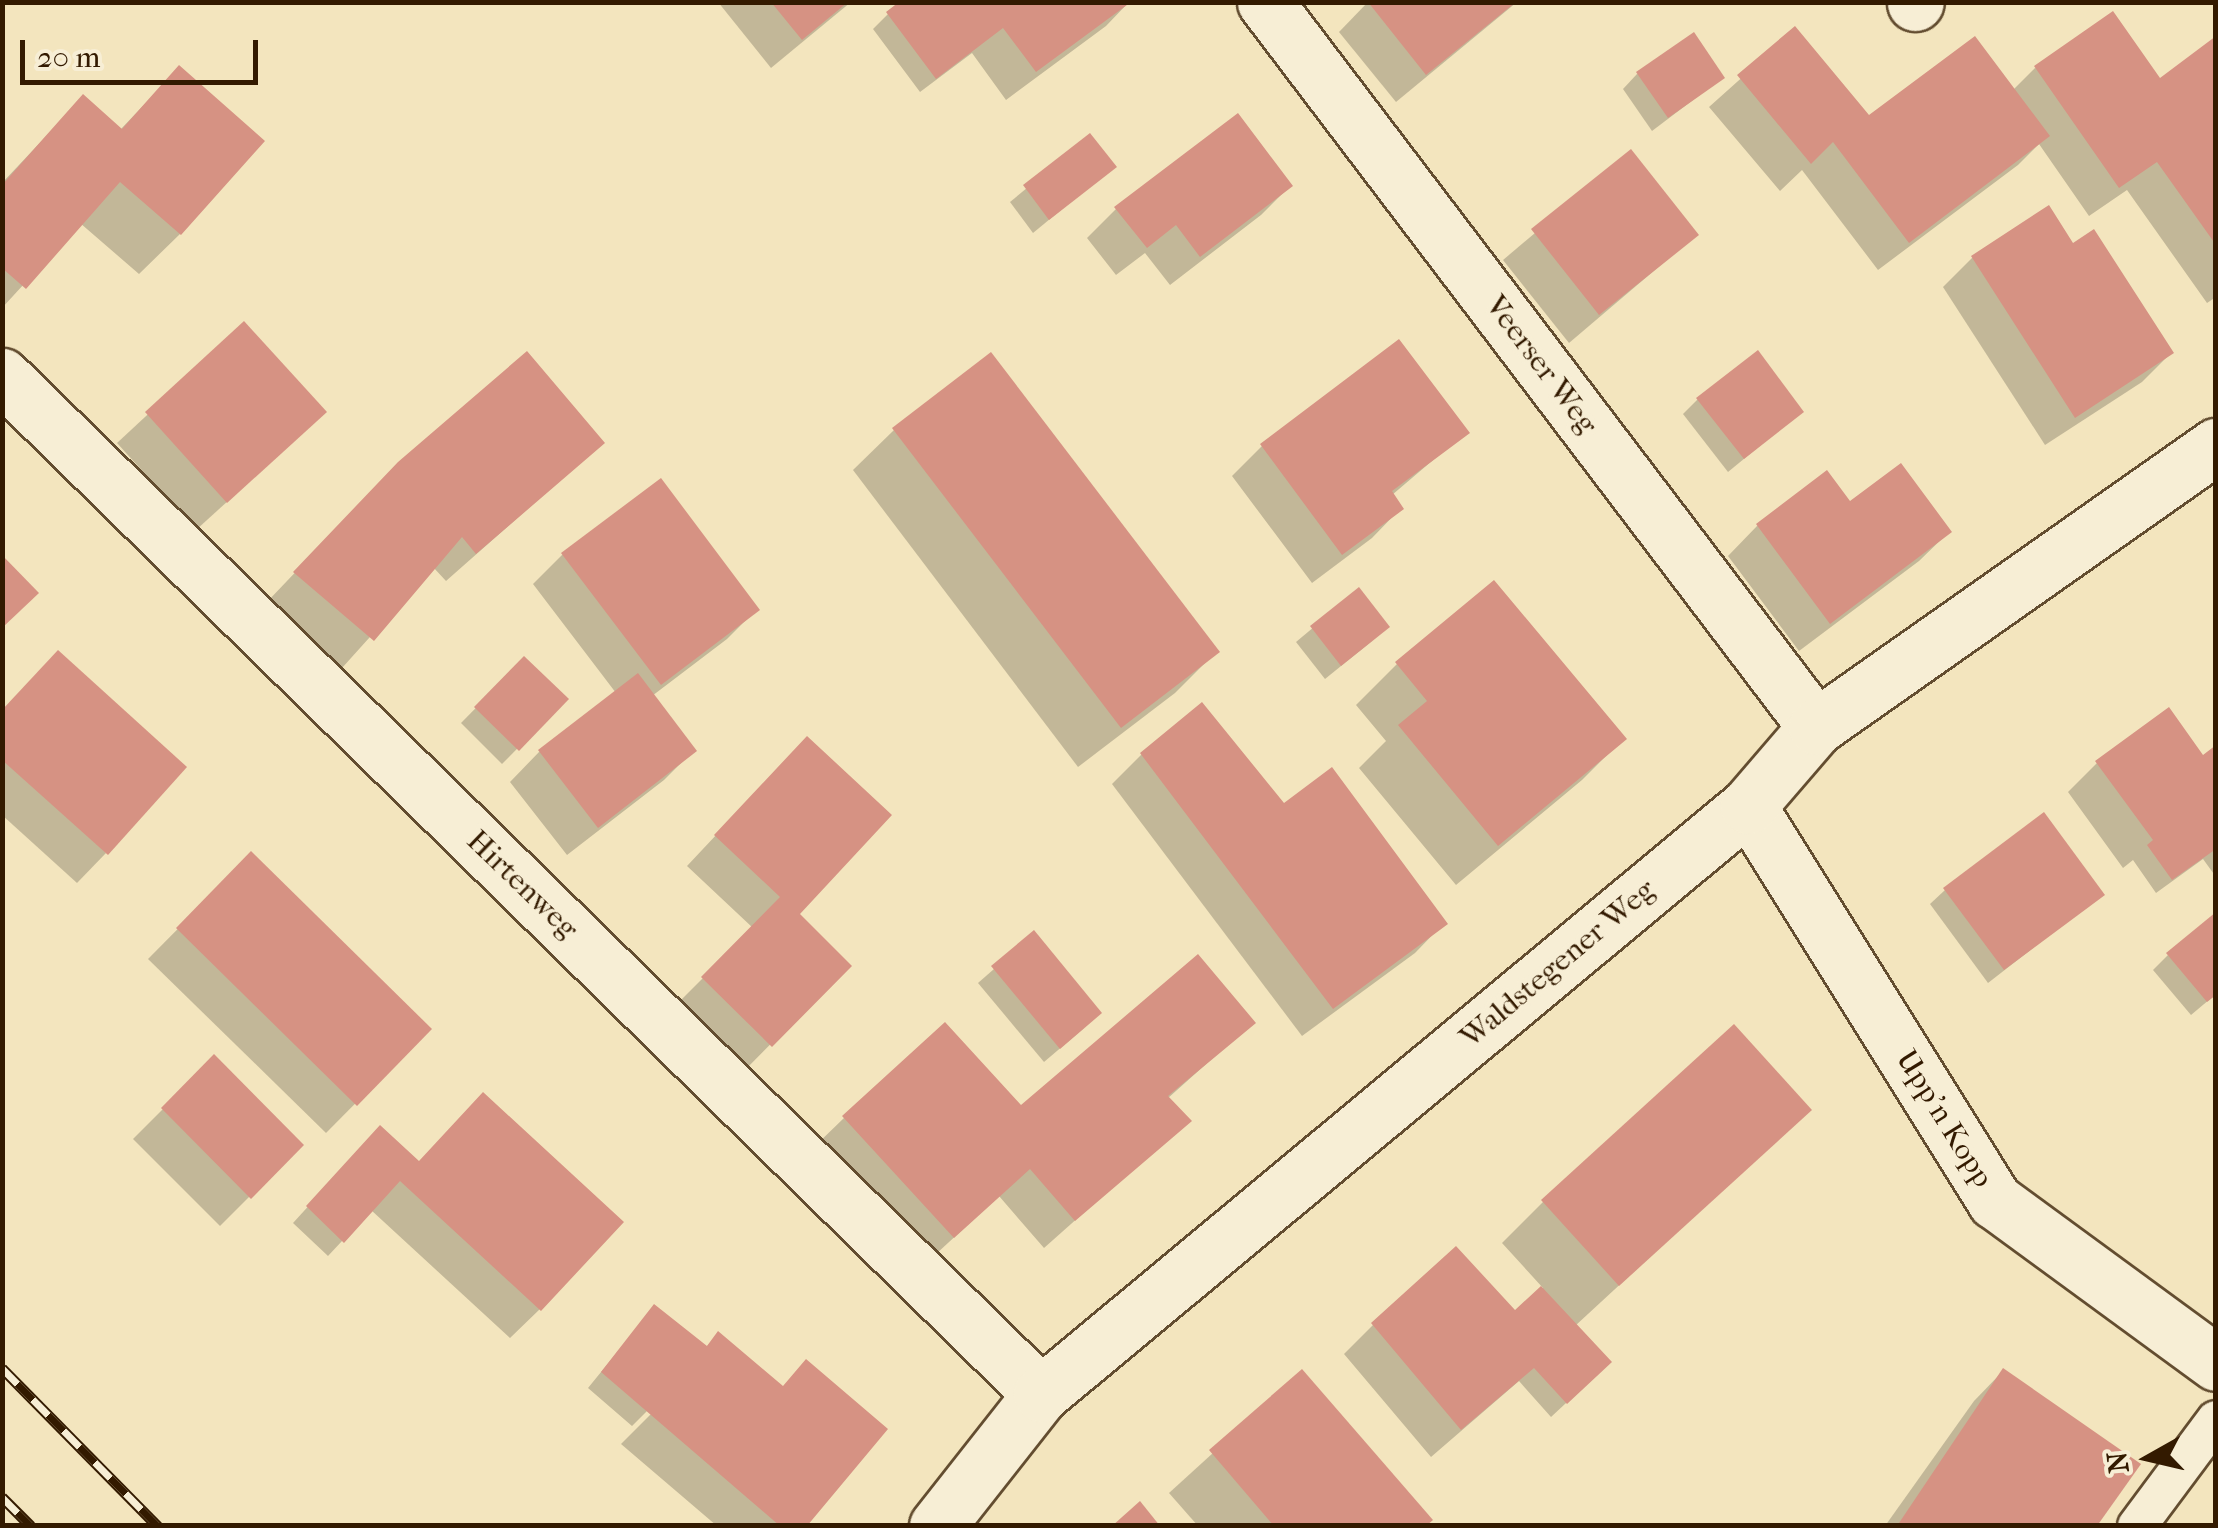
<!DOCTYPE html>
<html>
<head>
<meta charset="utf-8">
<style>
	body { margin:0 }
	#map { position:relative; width:2218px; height:1528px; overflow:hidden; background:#f3e5be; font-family:"IM FELL French Canon",serif }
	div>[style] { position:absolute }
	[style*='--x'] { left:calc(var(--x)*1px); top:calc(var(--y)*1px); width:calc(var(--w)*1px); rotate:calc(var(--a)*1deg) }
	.shadow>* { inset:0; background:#0003 }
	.building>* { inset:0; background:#d69283 }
	.roads { filter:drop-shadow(2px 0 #634d30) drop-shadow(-2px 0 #634d30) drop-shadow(0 2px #634d30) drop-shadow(0 -2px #634d30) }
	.service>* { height:38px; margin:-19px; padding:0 19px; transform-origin:19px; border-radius:19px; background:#f7eed5 }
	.minor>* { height:55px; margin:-27.5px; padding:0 27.5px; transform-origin:27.5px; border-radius:27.5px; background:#f7eed5 }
	.rail>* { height:11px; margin-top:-5.5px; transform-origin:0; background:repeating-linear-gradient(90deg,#f7eed5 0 22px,#331a00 0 44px); box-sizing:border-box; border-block:2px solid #331a00 }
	span { translate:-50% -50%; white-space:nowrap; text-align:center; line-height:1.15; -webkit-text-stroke:10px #f7eed5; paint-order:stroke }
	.street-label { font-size:30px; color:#331a00 }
	.frame { position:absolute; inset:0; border:5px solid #331a00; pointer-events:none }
	.north { position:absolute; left:2098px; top:1408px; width:100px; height:100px; -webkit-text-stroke:8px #f7eed5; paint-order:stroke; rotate:262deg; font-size:28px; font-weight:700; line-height:40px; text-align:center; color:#331a00 }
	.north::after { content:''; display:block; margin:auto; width:35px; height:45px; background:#331a00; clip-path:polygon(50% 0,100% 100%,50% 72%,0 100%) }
	.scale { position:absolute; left:20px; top:40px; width:238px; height:45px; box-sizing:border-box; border:5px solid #331a00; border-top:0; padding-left:12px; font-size:30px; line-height:35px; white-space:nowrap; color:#331a00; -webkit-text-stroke:8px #f7eed5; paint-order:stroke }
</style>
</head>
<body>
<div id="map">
	<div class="shadow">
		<div style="clip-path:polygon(718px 2px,851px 2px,771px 68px)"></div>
		<div style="clip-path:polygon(1129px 2px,1106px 26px,1006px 100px,972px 53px,920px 92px,873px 29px,888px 14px)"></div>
		<div style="clip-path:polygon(1368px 2px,1517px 2px,1396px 102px,1339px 32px)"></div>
		<div style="clip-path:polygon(1795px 30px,1869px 118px,2013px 90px,2035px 68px,2159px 82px,2216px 43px,2216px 297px,2207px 303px,2127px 190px,2089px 216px,2039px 144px,2018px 165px,1878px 270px,1802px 170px,1780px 191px,1709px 107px)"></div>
		<div style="clip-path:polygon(179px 68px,180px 234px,139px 274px,80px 223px,2px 308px,2px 183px,83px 97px,120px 130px)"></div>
		<div style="clip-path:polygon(1637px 74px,1722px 78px,1652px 131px,1623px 89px)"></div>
		<div style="clip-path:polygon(1090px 136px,1113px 167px,1033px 233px,1010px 202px)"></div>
		<div style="clip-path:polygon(1630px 153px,1696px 235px,1569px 343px,1503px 260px)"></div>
		<div style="clip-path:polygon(1290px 186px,1261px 215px,1170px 285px,1145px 253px,1116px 275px,1087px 238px,1116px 209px)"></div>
		<div style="clip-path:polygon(2073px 247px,2171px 353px,2142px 382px,2045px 445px,1943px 287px,1972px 258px)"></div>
		<div style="clip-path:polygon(244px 325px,294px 441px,196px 530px,117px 443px)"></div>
		<div style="clip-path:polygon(1399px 343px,1466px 432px,1392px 495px,1401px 508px,1372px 538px,1312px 583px,1232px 476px,1262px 446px)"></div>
		<div style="clip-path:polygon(1698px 399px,1801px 412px,1728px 472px,1683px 414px)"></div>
		<div style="clip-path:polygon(894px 430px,1216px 652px,1175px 693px,1078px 767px,853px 470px)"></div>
		<div style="clip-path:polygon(602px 443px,446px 581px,433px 567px,342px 668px,266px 603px,369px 495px)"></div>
		<div style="clip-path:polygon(1826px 474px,1849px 504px,1949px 532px,1919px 561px,1799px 651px,1728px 556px,1757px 526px)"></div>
		<div style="clip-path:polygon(661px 481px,757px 609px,727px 639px,652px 696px,694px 750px,664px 780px,567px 855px,510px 782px,539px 752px,616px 693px,533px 584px,562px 555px)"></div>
		<div style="clip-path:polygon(1358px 590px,1372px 641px,1325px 679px,1296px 642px)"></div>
		<div style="clip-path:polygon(524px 659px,566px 699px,502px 764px,461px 723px)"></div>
		<div style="clip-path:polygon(1397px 664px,1623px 739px,1582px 780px,1456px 885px,1359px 768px,1386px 741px,1356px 705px)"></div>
		<div style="clip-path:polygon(2px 711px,106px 853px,77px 883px,2px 815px)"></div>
		<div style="clip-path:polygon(2216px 749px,2216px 877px,2203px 859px,2156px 893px,2133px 860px,2123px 868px,2068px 792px,2097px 763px,2202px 758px)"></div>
		<div style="clip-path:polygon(1142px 754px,1283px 806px,1444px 923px,1415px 953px,1302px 1036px,1112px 784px)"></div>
		<div style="clip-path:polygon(778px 769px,797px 914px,848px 966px,741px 1074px,673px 1008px,753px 928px,687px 866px)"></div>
		<div style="clip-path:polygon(251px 855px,429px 1029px,326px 1133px,148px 959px)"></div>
		<div style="clip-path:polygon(1945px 890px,2101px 895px,1988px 983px,1930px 904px)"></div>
		<div style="clip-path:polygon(1034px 934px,1084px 1028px,1044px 1062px,978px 983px)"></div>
		<div style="clip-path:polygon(2168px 955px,2216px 994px,2191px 1015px,2153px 970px)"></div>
		<div style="clip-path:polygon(1252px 1023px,1167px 1099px,1188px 1120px,1044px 1248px,999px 1196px,923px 1266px,814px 1147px,844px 1118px,1021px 1109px)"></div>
		<div style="clip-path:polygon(214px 1058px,301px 1145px,220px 1226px,133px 1139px)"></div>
		<div style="clip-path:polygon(1809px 1110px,1575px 1326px,1594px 1377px,1551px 1417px,1519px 1381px,1431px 1457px,1344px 1354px,1373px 1325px,1515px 1314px,1543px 1288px,1502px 1243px,1543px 1202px)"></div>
		<div style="clip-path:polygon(366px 1143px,540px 1309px,510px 1338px,371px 1210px,328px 1256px,293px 1223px)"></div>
		<div style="clip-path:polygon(654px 1307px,705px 1348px,718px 1335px,803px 1526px,717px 1526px,621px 1444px,654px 1411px,647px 1411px,632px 1426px,588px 1388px)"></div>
		<div style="clip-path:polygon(2003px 1371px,2094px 1526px,1885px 1526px,1974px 1401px)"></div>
		<div style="clip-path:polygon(1301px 1373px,1423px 1526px,1198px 1526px,1169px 1493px)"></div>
	</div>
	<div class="building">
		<div style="clip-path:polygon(771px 2px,848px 2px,802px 40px)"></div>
		<div style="clip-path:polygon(899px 2px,1131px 2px,1036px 72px,1003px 28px,936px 79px,886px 12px)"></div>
		<div style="clip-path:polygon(1368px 2px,1516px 2px,1426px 75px)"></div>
		<div style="clip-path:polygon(2113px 11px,2160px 78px,2216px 36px,2216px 245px,2157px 162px,2119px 188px,2034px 66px)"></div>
		<div style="clip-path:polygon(1795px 26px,1869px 115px,1975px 36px,2050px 136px,1909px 243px,1833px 142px,1811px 164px,1737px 75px)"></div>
		<div style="clip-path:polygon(1694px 32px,1725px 78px,1668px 118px,1636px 72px)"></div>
		<div style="clip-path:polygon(179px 65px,265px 141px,181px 235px,120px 182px,26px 289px,2px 268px,2px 185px,83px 94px,122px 129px)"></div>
		<div style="clip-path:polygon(1238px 113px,1293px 186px,1200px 257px,1176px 225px,1147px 248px,1114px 207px)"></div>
		<div style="clip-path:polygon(1090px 133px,1117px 167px,1049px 220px,1023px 185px)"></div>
		<div style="clip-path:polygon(1631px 149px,1699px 235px,1599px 315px,1531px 229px)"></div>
		<div style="clip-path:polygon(2049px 205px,2073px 243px,2094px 229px,2174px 353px,2075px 418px,1971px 256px)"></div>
		<div style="clip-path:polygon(244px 321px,327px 412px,227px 503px,145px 412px)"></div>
		<div style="clip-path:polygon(1399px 339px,1470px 433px,1392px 491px,1404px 509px,1342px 555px,1260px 444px)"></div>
		<div style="clip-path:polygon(1758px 350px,1804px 412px,1744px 459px,1696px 398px)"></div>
		<div style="clip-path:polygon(527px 351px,605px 443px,476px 554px,462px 537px,374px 641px,293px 572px,398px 462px)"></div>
		<div style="clip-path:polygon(991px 352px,1220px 652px,1121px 728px,892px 428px)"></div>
		<div style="clip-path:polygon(1901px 463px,1952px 532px,1830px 624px,1756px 524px,1827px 470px,1850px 501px)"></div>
		<div style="clip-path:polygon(661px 478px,760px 610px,661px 685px,561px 553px)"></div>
		<div style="clip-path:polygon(2px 555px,39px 593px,2px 628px)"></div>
		<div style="clip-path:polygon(1494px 580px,1627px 739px,1498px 846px,1398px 725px,1427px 701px,1395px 662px)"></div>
		<div style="clip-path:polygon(1359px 587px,1390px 627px,1341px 666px,1310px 626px)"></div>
		<div style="clip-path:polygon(58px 650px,187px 767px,108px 855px,2px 760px,2px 710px)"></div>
		<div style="clip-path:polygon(524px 656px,569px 699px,519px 751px,474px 707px)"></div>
		<div style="clip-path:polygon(638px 673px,697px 751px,598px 828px,538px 750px)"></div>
		<div style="clip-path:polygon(1202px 702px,1284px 803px,1332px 767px,1448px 924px,1333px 1009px,1140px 753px)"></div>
		<div style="clip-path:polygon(2169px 707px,2203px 755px,2216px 745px,2216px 849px,2172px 880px,2147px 845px,2153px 840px,2095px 761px)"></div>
		<div style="clip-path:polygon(807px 736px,892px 815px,800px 914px,852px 966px,772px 1047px,701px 977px,780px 897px,714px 835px)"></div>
		<div style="clip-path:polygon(2044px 812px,2105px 895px,2004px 970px,1943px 888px)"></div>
		<div style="clip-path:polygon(251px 851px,432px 1029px,357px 1106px,176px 928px)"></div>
		<div style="clip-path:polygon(2216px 912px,2216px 995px,2207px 1002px,2166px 953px)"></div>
		<div style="clip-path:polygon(1034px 930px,1102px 1013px,1060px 1049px,991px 966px)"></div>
		<div style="clip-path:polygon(1198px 954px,1256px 1023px,1168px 1096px,1192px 1121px,1075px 1221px,1030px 1169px,954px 1238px,842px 1116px,945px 1022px,1021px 1105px)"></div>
		<div style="clip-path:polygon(1734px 1024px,1812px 1110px,1619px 1286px,1541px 1200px)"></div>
		<div style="clip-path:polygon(214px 1054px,304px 1145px,251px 1199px,161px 1108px)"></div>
		<div style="clip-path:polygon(483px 1092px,624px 1222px,541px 1311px,400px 1181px,344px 1243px,306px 1206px,380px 1125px,419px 1161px)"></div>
		<div style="clip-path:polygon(1456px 1246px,1515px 1310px,1541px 1286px,1612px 1362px,1567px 1404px,1534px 1368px,1461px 1430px,1371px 1323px)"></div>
		<div style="clip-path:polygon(654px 1304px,707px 1346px,718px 1331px,783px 1386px,806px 1359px,888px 1429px,807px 1526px,780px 1526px,601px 1372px)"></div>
		<div style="clip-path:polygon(2003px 1368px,2141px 1464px,2097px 1526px,1897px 1526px)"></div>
		<div style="clip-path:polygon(1302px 1369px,1433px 1520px,1426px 1526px,1274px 1526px,1209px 1450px)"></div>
		<div style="clip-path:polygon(1140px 1501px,1160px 1526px,1112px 1526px)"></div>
	</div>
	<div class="roads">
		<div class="service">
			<div style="--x:2137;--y:1526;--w:132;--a:-53.3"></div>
		</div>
		<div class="minor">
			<div style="--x:1265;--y:2;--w:911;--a:52.77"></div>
			<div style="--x:1915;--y:3;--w:1;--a:-45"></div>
			<div style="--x:2;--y:376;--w:1455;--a:44.42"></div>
			<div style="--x:1748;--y:806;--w:466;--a:58"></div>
			<div style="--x:1995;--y:1201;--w:274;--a:36.2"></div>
			<div style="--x:937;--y:1526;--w:168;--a:-51.8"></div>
			<div style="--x:1041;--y:1394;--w:920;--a:-39.75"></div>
			<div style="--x:1748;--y:806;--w:104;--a:-49.3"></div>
			<div style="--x:1816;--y:727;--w:489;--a:-35.1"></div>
		</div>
	</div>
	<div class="rail">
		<div style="--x:2;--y:1368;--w:222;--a:45.4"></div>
		<div style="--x:2;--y:1497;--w:41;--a:45"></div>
	</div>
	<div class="street-label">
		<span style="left:1541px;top:365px;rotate:53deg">Veerser Weg</span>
		<span style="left:522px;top:885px;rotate:44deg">Hirtenweg</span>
		<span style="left:1558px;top:964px;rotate:-40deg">Waldstegener Weg</span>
		<span style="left:1944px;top:1119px;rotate:58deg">Upp'n Kopp</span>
	</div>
	<div class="frame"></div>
	<div class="north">N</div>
	<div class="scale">20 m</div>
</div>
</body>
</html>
